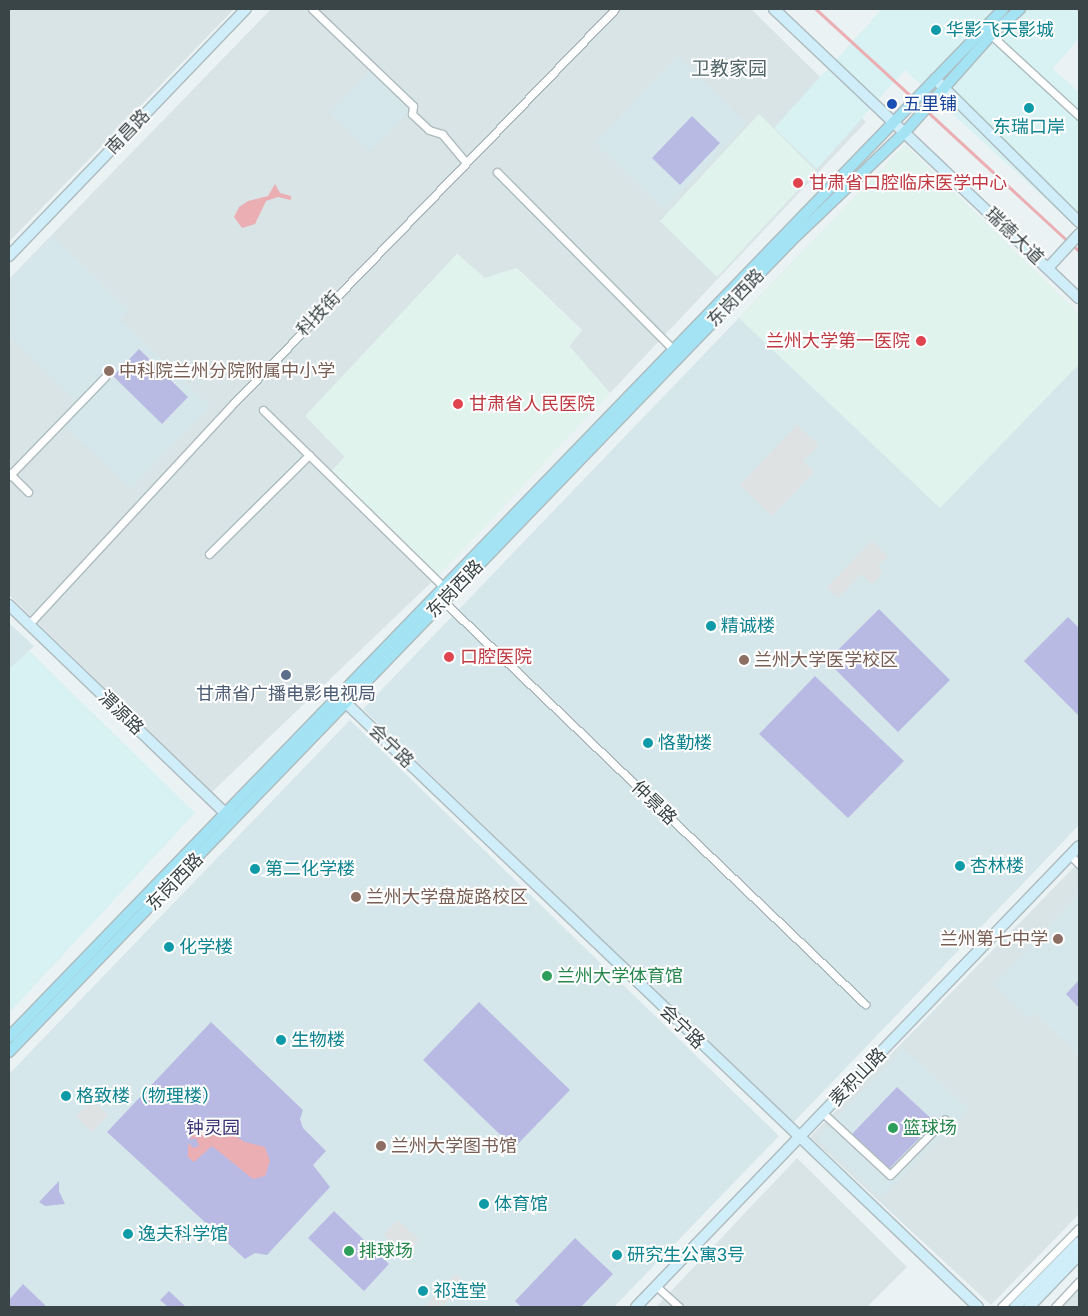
<!DOCTYPE html>
<html>
<head>
<meta charset="utf-8">
<style>
	body { margin:0 }
	#map { position:relative; width:1088px; height:1316px; overflow:hidden; background:#ebf2f4; font-family:Arial,"Noto Sans SC",sans-serif }
	div>[style] { position:absolute }
	[style*='--x'] { left:calc(var(--x)*1px); top:calc(var(--y)*1px); width:calc(var(--w)*1px); rotate:calc(var(--a)*1deg) }
	.residential>* { inset:0; background:#d9e4e7 }
	.commercial>* { inset:0; background:#d8f1f3 }
	.education>* { inset:0; background:#d6e7eb }
	.medical>* { inset:0; background:#e0f3ec }
	.green>* { inset:0; background:#b8bae3 }
	.parking>* { inset:0; background:#dfe2e3 }
	.water>* { inset:0; background:#eaaeb3 }
	.stream>* { height:2.5px; margin:-1.25px; padding:0 1.25px; transform-origin:1.25px; border-radius:1.25px; background:#eaaeb3 }
	.roads { filter:drop-shadow(1px 0 #aebbbe) drop-shadow(-1px 0 #aebbbe) drop-shadow(0 1px #aebbbe) drop-shadow(0 -1px #aebbbe) }
	.street>* { height:7px; margin:-3.5px; padding:0 3.5px; transform-origin:3.5px; border-radius:3.5px; background:#fff }
	.secondary>* { height:10px; margin:-5px; padding:0 5px; transform-origin:5px; border-radius:5px; background:#cfeef9 }
	.primary>* { height:10px; margin:-5px; padding:0 5px; transform-origin:5px; border-radius:5px; background:#a3e3f4 }
	.dots>* { width:14px; height:14px; translate:-50% -50%; box-sizing:border-box; border:2px solid #fff; border-radius:50% }
	span { translate:-50% -50%; white-space:nowrap; text-align:center; line-height:1.15; -webkit-text-stroke:4px #fff; paint-order:stroke }
	.culture-label { font-size:18px; color:#0d838f }
	.left { translate:0 -50%; text-align:left }
	.transit-label { font-size:18px; color:#164399 }
	.street-label { font-size:18px; color:#394547 }
	.health-label { font-size:18px; color:#be3a42 }
	.right { translate:-100% -50%; text-align:right }
	.education-label { font-size:18px; color:#785e54 }
	.service-label { font-size:18px; color:#4e5e75 }
	.leisure-label { font-size:18px; color:#27864d }
	.park-label { font-size:18px; color:#3a3273 }
	.neighbourhood-label { font-size:19px; color:#526669 }
	.frame { position:absolute; inset:0; border:10px solid #394547; pointer-events:none }
</style>
</head>
<body>
<div id="map">
	<div class="residential">
		<div style="clip-path:polygon(9px 9px,234px 9px,9px 242px)"></div>
		<div style="clip-path:polygon(271px 9px,751px 9px,866px 122px,610px 393px,569px 346px,582px 330px,517px 268px,485px 278px,457px 254px,417px 297px,345px 457px,332px 471px,438px 576px,212px 792px,9px 595px,9px 279px)"></div>
		<div style="clip-path:polygon(1079px 862px,1079px 1214px,991px 1305px,810px 1137px)"></div>
		<div style="clip-path:polygon(797px 1158px,907px 1267px,867px 1307px,656px 1307px)"></div>
		<div style="clip-path:polygon(1079px 1279px,1079px 1307px,1052px 1307px)"></div>
	</div>
	<div class="commercial">
		<div style="clip-path:polygon(882px 9px,1079px 9px,1079px 38px,1053px 69px,1079px 92px,1079px 230px,905px 70px,817px 169px,774px 128px)"></div>
		<div style="clip-path:polygon(9px 631px,195px 813px,9px 1013px)"></div>
	</div>
	<div class="education">
		<div style="clip-path:polygon(678px 56px,747px 123px,665px 210px,595px 143px)"></div>
		<div style="clip-path:polygon(372px 68px,406px 103px,408px 113px,369px 151px,330px 113px)"></div>
		<div style="clip-path:polygon(905px 145px,1079px 314px,1079px 825px,792px 1124px,363px 709px)"></div>
		<div style="clip-path:polygon(52px 236px,129px 310px,120px 320px,210px 406px,131px 489px,64px 425px,81px 406px,9px 336px,9px 282px)"></div>
		<div style="clip-path:polygon(9px 623px,34px 646px,9px 669px)"></div>
		<div style="clip-path:polygon(350px 720px,779px 1136px,614px 1307px,9px 1307px,9px 1074px)"></div>
		<div style="clip-path:polygon(1079px 893px,1079px 1054px,1034px 1012px,1029px 1018px,994px 985px)"></div>
		<div style="clip-path:polygon(903px 1048px,969px 1109px,881px 1197px,817px 1139px)"></div>
	</div>
	<div class="medical">
		<div style="clip-path:polygon(759px 114px,816px 171px,717px 277px,660px 221px)"></div>
		<div style="clip-path:polygon(905px 145px,1079px 314px,1079px 364px,940px 508px,739px 318px)"></div>
		<div style="clip-path:polygon(457px 254px,485px 278px,516px 268px,582px 331px,569px 346px,610px 393px,438px 576px,332px 472px,345px 457px,305px 416px)"></div>
	</div>
	<div class="green">
		<div style="clip-path:polygon(692px 116px,720px 143px,680px 185px,652px 158px)"></div>
		<div style="clip-path:polygon(139px 349px,188px 397px,162px 424px,113px 376px)"></div>
		<div style="clip-path:polygon(879px 609px,950px 680px,898px 732px,827px 661px)"></div>
		<div style="clip-path:polygon(1068px 617px,1079px 628px,1079px 716px,1024px 661px)"></div>
		<div style="clip-path:polygon(815px 676px,904px 761px,848px 818px,759px 734px)"></div>
		<div style="clip-path:polygon(1079px 980px,1079px 1008px,1066px 994px)"></div>
		<div style="clip-path:polygon(479px 1002px,570px 1090px,514px 1148px,423px 1060px)"></div>
		<div style="clip-path:polygon(211px 1022px,303px 1110px,300px 1119px,303px 1128px,326px 1151px,313px 1165px,330px 1187px,267px 1255px,255px 1253px,245px 1259px,107px 1132px)"></div>
		<div style="clip-path:polygon(897px 1087px,935px 1122px,888px 1170px,852px 1134px)"></div>
		<div style="clip-path:polygon(59px 1181px,59px 1191px,65px 1204px,45px 1206px,39px 1202px)"></div>
		<div style="clip-path:polygon(334px 1211px,389px 1264px,364px 1291px,308px 1238px)"></div>
		<div style="clip-path:polygon(575px 1238px,613px 1274px,581px 1307px,521px 1307px,515px 1301px)"></div>
		<div style="clip-path:polygon(23px 1284px,47px 1307px,9px 1307px,9px 1300px)"></div>
		<div style="clip-path:polygon(169px 1291px,186px 1307px,168px 1307px,160px 1300px)"></div>
	</div>
	<div class="parking">
		<div style="clip-path:polygon(797px 425px,819px 445px,803px 461px,814px 472px,772px 516px,740px 485px)"></div>
		<div style="clip-path:polygon(872px 541px,888px 557px,878px 567px,883px 573px,872px 584px,861px 574px,838px 598px,827px 587px)"></div>
		<div style="clip-path:polygon(91px 1100px,108px 1115px,92px 1132px,76px 1116px)"></div>
		<div style="clip-path:polygon(398px 1220px,419px 1240px,405px 1255px,384px 1235px)"></div>
		<div style="clip-path:polygon(456px 1274px,465px 1283px,442px 1307px,424px 1307px)"></div>
	</div>
	<div class="water">
		<div style="clip-path:polygon(275px 184px,280px 193px,291px 196px,291px 200px,278px 197px,266px 201px,255px 224px,242px 228px,234px 217px,239px 207px,248px 201px,268px 196px)"></div>
		<div style="clip-path:polygon(203px 1127px,207px 1128px,209px 1136px,225px 1130px,245px 1142px,265px 1147px,270px 1161px,265px 1176px,253px 1179px,212px 1146px,194px 1162px,188px 1157px,188px 1147px,189px 1143px,193px 1148px,199px 1146px,196px 1138px,190px 1140px,195px 1129px)"></div>
	</div>
	<div class="stream">
		<div style="--x:816;--y:9;--w:132;--a:42.5"></div>
		<div style="--x:928;--y:112;--w:192;--a:42.7"></div>
		<div style="--x:1073;--y:245;--w:8;--a:45"></div>
	</div>
	<div class="roads">
		<div class="street">
			<div style="--x:312;--y:9;--w:140;--a:43.8"></div>
			<div style="--x:413;--y:106;--w:8;--a:97"></div>
			<div style="--x:412;--y:114;--w:23;--a:43"></div>
			<div style="--x:429;--y:130;--w:14;--a:17"></div>
			<div style="--x:442;--y:134;--w:35;--a:50"></div>
			<div style="--x:991;--y:35;--w:120;--a:42.6"></div>
			<div style="--x:497;--y:172;--w:248;--a:45.2"></div>
			<div style="--x:263;--y:410;--w:253;--a:44.4"></div>
			<div style="--x:9;--y:473;--w:27;--a:45"></div>
			<div style="--x:9;--y:476;--w:138;--a:-45.9"></div>
			<div style="--x:209;--y:554;--w:141;--a:-44.7"></div>
			<div style="--x:443;--y:601;--w:584;--a:43.68"></div>
			<div style="--x:29;--y:624;--w:297;--a:-47.2"></div>
			<div style="--x:231;--y:406;--w:552;--a:-45.95"></div>
			<div style="--x:1070;--y:855;--w:13;--a:45"></div>
			<div style="--x:823;--y:1113;--w:91;--a:42.8"></div>
			<div style="--x:890;--y:1175;--w:78;--a:-45.5"></div>
			<div style="--x:656;--y:1286;--w:31;--a:42"></div>
			<div style="--x:1001;--y:1307;--w:111;--a:-45.4"></div>
			<div style="--x:1055;--y:1307;--w:35;--a:-47"></div>
		</div>
		<div class="secondary">
			<div style="--x:774;--y:9;--w:420;--a:43.5"></div>
			<div style="--x:935;--y:79;--w:203;--a:44.8"></div>
			<div style="--x:9;--y:256;--w:342;--a:-46.2"></div>
			<div style="--x:1048;--y:268;--w:46;--a:-47.6"></div>
			<div style="--x:9;--y:605;--w:308;--a:43.9"></div>
			<div style="--x:346;--y:703;--w:874;--a:43.7"></div>
			<div style="--x:636;--y:1307;--w:639;--a:-46.14"></div>
			<div style="--x:1015;--y:1307;--w:91;--a:-45.4"></div>
			<div style="--x:1029;--y:1307;--w:72;--a:-46.1"></div>
		</div>
		<div class="primary">
			<div style="--x:9;--y:1037;--w:1430;--a:-45.96"></div>
			<div style="--x:9;--y:1052;--w:1125;--a:-46.04"></div>
			<div style="--x:790;--y:242;--w:159;--a:-43.7"></div>
			<div style="--x:905;--y:132;--w:130;--a:-48.4"></div>
			<div style="--x:991;--y:35;--w:39;--a:-42"></div>
		</div>
	</div>
	<div class="dots">
		<div style="left:936px;top:30px;background:#0f9aa8"></div>
		<div style="left:892px;top:104px;background:#1a4fb4"></div>
		<div style="left:1029px;top:108px;background:#0f9aa8"></div>
		<div style="left:798px;top:183px;background:#e0444e"></div>
		<div style="left:921px;top:341px;background:#e0444e"></div>
		<div style="left:109px;top:371px;background:#8d6e63"></div>
		<div style="left:458px;top:404px;background:#e0444e"></div>
		<div style="left:711px;top:626px;background:#0f9aa8"></div>
		<div style="left:449px;top:657px;background:#e0444e"></div>
		<div style="left:744px;top:660px;background:#8d6e63"></div>
		<div style="left:286px;top:675px;background:#5c6f8a"></div>
		<div style="left:648px;top:743px;background:#0f9aa8"></div>
		<div style="left:960px;top:866px;background:#0f9aa8"></div>
		<div style="left:255px;top:869px;background:#0f9aa8"></div>
		<div style="left:356px;top:897px;background:#8d6e63"></div>
		<div style="left:1058px;top:939px;background:#8d6e63"></div>
		<div style="left:169px;top:947px;background:#0f9aa8"></div>
		<div style="left:547px;top:976px;background:#2e9e5b"></div>
		<div style="left:281px;top:1040px;background:#0f9aa8"></div>
		<div style="left:66px;top:1096px;background:#0f9aa8"></div>
		<div style="left:893px;top:1128px;background:#2e9e5b"></div>
		<div style="left:381px;top:1146px;background:#8d6e63"></div>
		<div style="left:484px;top:1204px;background:#0f9aa8"></div>
		<div style="left:128px;top:1234px;background:#0f9aa8"></div>
		<div style="left:349px;top:1251px;background:#2e9e5b"></div>
		<div style="left:617px;top:1255px;background:#0f9aa8"></div>
		<div style="left:423px;top:1291px;background:#0f9aa8"></div>
	</div>
	<div class="culture-label">
		<span class="left" style="left:946px;top:30px">华影飞天影城</span>
		<span style="left:1029px;top:127px">东瑞口岸</span>
		<span class="left" style="left:721px;top:626px">精诚楼</span>
		<span class="left" style="left:658px;top:743px">恪勤楼</span>
		<span class="left" style="left:970px;top:866px">杏林楼</span>
		<span class="left" style="left:265px;top:869px">第二化学楼</span>
		<span class="left" style="left:179px;top:947px">化学楼</span>
		<span class="left" style="left:291px;top:1040px">生物楼</span>
		<span class="left" style="left:76px;top:1096px">格致楼（物理楼）</span>
		<span class="left" style="left:494px;top:1204px">体育馆</span>
		<span class="left" style="left:138px;top:1234px">逸夫科学馆</span>
		<span class="left" style="left:627px;top:1255px">研究生公寓3号</span>
		<span class="left" style="left:433px;top:1291px">祁连堂</span>
	</div>
	<div class="transit-label">
		<span class="left" style="left:903px;top:104px">五里铺</span>
	</div>
	<div class="street-label">
		<span style="left:128px;top:132px;rotate:-46deg">南昌路</span>
		<span style="left:1014px;top:236px;rotate:44deg">瑞德大道</span>
		<span style="left:736px;top:298px;rotate:-46deg">东岗西路</span>
		<span style="left:319px;top:314px;rotate:-46deg">科技街</span>
		<span style="left:455px;top:589px;rotate:-46deg">东岗西路</span>
		<span style="left:121px;top:713px;rotate:44deg">渭源路</span>
		<span style="left:391px;top:746px;rotate:44deg">会宁路</span>
		<span style="left:654px;top:803px;rotate:44deg">仲景路</span>
		<span style="left:175px;top:882px;rotate:-46deg">东岗西路</span>
		<span style="left:682px;top:1027px;rotate:44deg">会宁路</span>
		<span style="left:858px;top:1077px;rotate:-46deg">麦积山路</span>
	</div>
	<div class="health-label">
		<span class="left" style="left:809px;top:183px">甘肃省口腔临床医学中心</span>
		<span class="right" style="left:910px;top:341px">兰州大学第一医院</span>
		<span class="left" style="left:469px;top:404px">甘肃省人民医院</span>
		<span class="left" style="left:460px;top:657px">口腔医院</span>
	</div>
	<div class="education-label">
		<span class="left" style="left:119px;top:371px">中科院兰州分院附属中小学</span>
		<span class="left" style="left:754px;top:660px">兰州大学医学校区</span>
		<span class="left" style="left:366px;top:897px">兰州大学盘旋路校区</span>
		<span class="right" style="left:1048px;top:939px">兰州第七中学</span>
		<span class="left" style="left:391px;top:1146px">兰州大学图书馆</span>
	</div>
	<div class="service-label">
		<span style="left:286px;top:694px">甘肃省广播电影电视局</span>
	</div>
	<div class="leisure-label">
		<span class="left" style="left:557px;top:976px">兰州大学体育馆</span>
		<span class="left" style="left:903px;top:1128px">篮球场</span>
		<span class="left" style="left:359px;top:1251px">排球场</span>
	</div>
	<div class="park-label">
		<span style="left:213px;top:1128px">钟灵园</span>
	</div>
	<div class="neighbourhood-label">
		<span style="left:729px;top:69px">卫教家园</span>
	</div>
	<div class="frame"></div>
</div>
</body>
</html>
